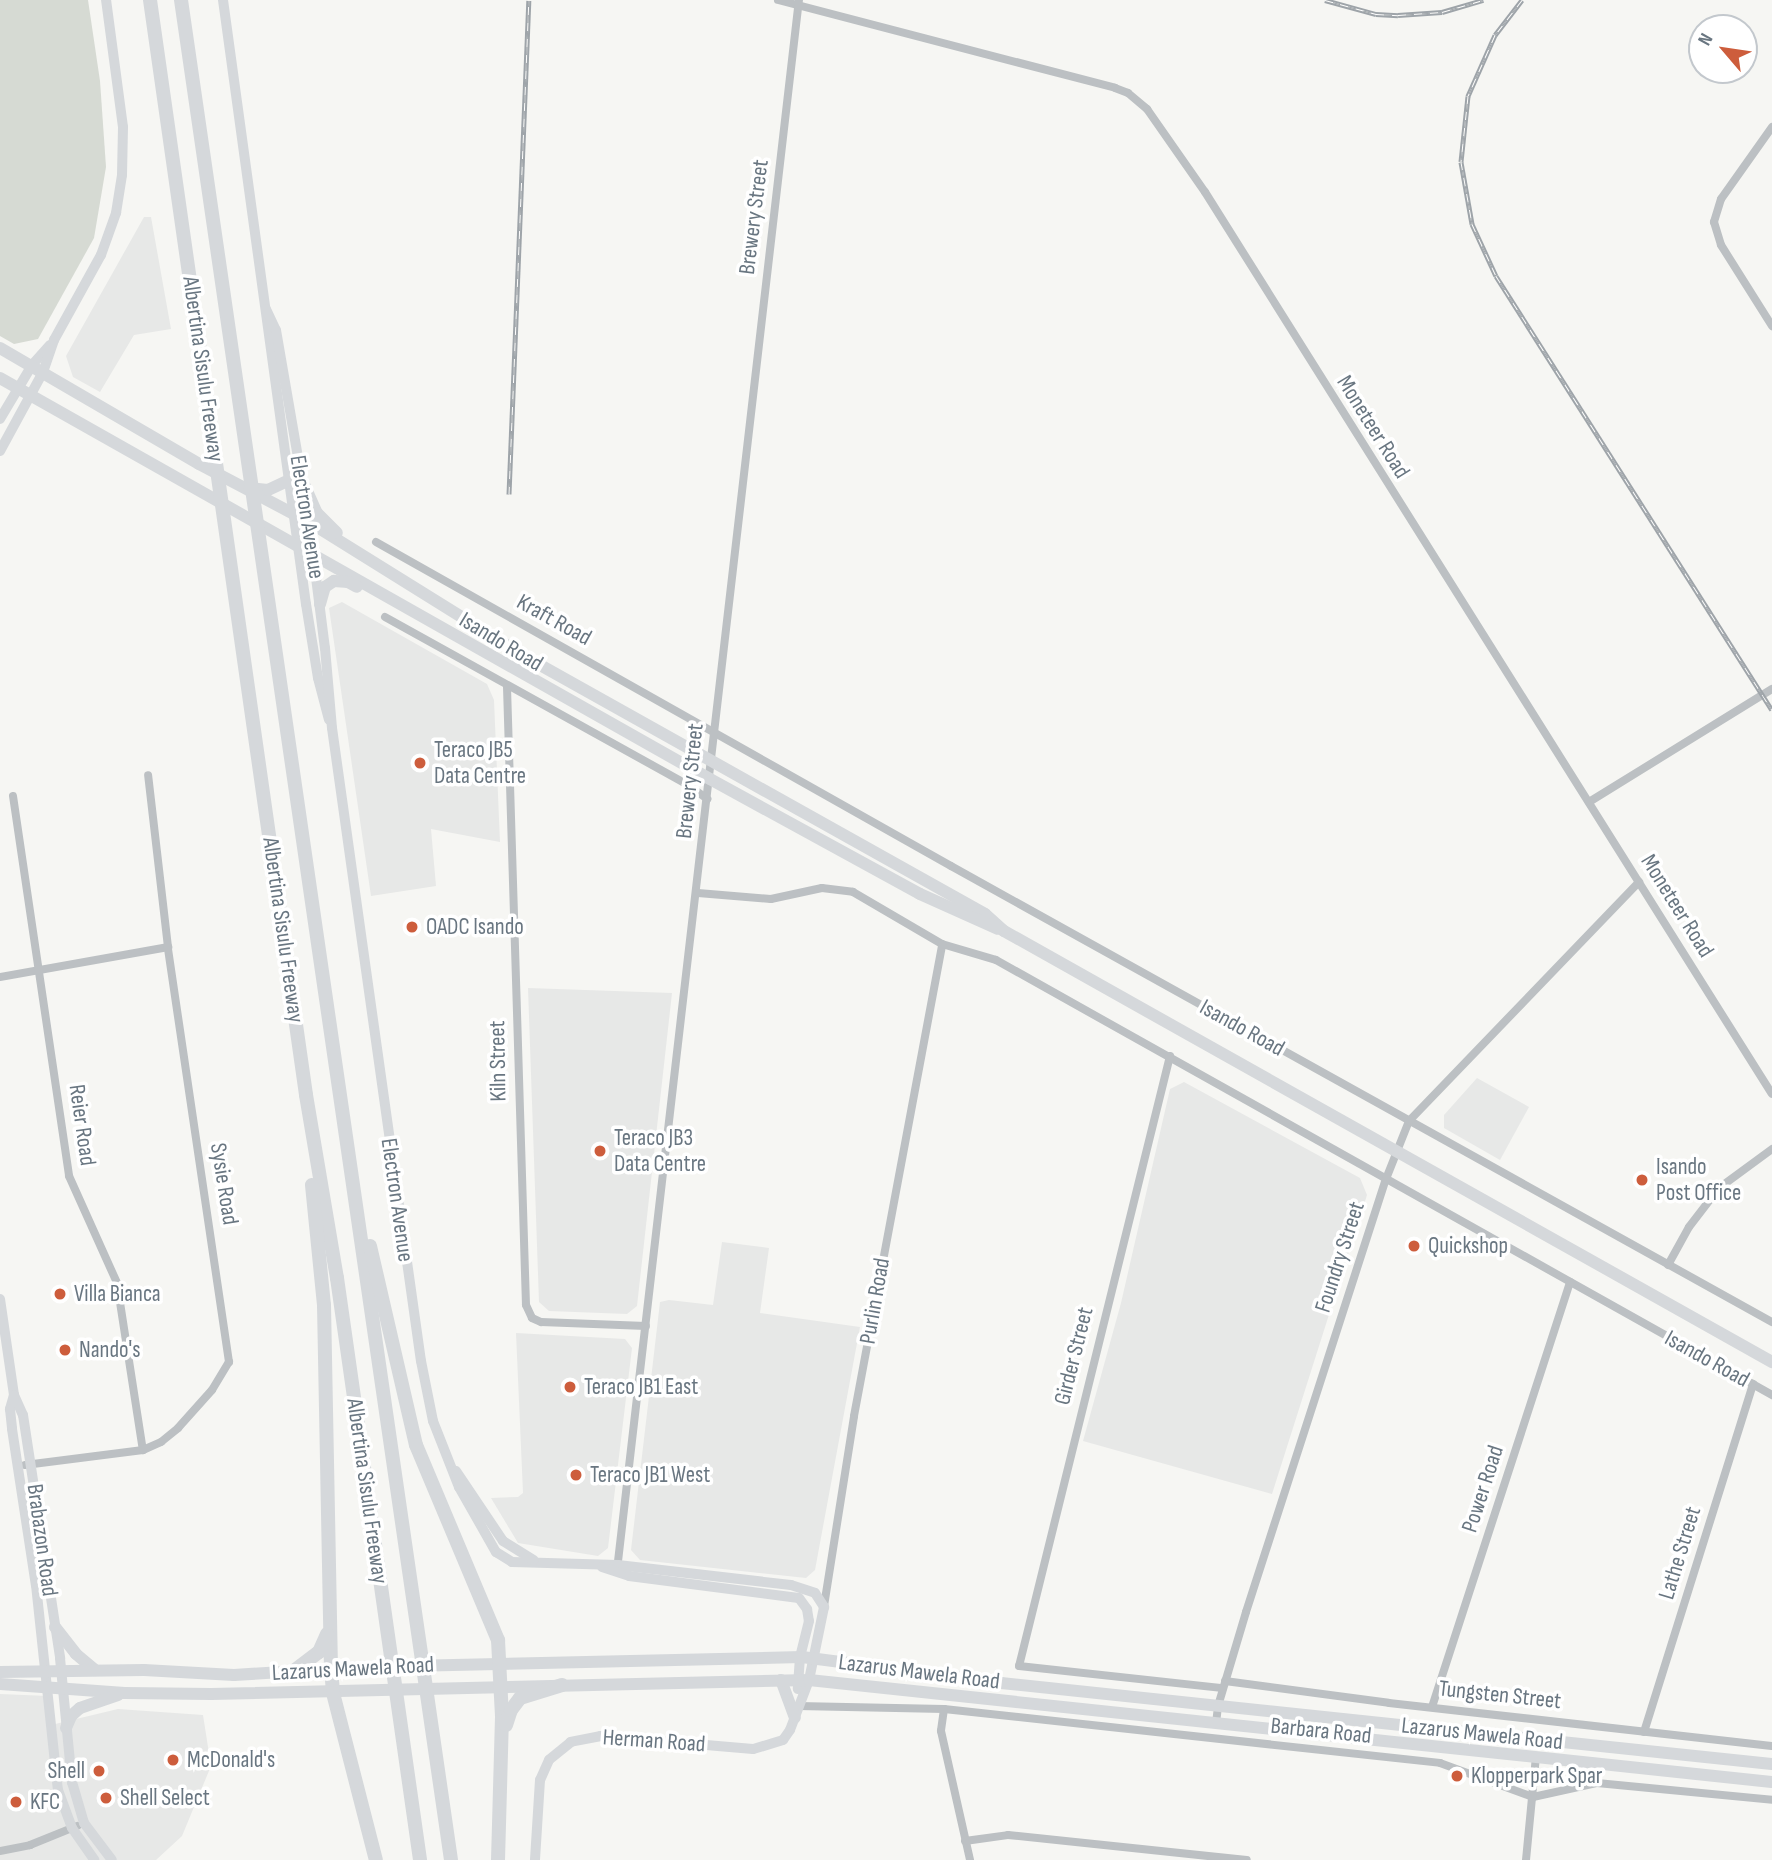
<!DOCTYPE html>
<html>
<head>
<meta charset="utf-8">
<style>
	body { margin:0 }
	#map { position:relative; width:1772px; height:1860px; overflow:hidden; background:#f6f6f3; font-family:"Sofia Sans Condensed",sans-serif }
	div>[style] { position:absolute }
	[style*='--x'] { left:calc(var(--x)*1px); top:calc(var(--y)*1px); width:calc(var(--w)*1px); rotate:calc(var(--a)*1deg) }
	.built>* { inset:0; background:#e7e8e7 }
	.green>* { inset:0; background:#d6dad3 }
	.street>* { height:8px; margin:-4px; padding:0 4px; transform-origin:4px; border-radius:4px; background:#bcc0c3 }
	.secondary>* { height:10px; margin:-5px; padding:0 5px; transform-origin:5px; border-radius:5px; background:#d5d8db }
	.primary>* { height:12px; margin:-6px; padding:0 6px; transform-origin:6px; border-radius:6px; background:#d5d8db }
	.highway>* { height:14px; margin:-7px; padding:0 7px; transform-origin:7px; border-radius:7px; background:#d5d8db }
	.rail>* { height:5px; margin-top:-2.5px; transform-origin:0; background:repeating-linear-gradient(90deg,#fff 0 8px,#9ea4a9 0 16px); box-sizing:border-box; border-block:2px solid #9ea4a9 }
	.dots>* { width:19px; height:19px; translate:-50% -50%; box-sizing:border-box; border:4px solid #fff; border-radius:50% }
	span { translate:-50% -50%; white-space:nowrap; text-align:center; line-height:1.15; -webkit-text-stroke:7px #fff; paint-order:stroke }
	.street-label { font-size:23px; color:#697681 }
	.poi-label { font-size:23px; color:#697681 }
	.left { translate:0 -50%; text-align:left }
	.right { translate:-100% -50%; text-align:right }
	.north { position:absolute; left:1688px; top:14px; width:70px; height:70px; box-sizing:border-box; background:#fff; border:2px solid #c3c8cd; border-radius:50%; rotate:299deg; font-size:19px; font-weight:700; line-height:28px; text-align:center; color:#697681 }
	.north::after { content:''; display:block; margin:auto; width:24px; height:32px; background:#cd5d3c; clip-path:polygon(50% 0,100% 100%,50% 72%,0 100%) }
</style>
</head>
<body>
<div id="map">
	<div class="built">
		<div style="clip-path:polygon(144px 217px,151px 217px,171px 329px,134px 335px,100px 392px,73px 377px,66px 356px)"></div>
		<div style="clip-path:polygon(342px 602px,487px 684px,494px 700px,500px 842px,431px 829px,436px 886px,371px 896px,329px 608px)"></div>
		<div style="clip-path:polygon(528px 988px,672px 993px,637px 1306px,627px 1314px,549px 1311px,539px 1302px)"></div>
		<div style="clip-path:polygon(1477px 1078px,1529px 1107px,1500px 1160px,1444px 1128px,1444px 1115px)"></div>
		<div style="clip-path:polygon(1184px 1082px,1360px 1178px,1367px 1195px,1272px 1494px,1083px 1441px,1121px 1303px,1170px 1089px)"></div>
		<div style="clip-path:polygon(722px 1242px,769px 1248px,760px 1313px,860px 1327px,815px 1570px,806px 1578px,640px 1560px,631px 1550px,660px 1302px,669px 1300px,713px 1305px)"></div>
		<div style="clip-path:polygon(516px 1333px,625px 1339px,632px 1348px,608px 1548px,598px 1556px,518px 1543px,491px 1498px,518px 1497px,523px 1493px)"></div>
		<div style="clip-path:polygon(0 1694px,48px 1696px,51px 1725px,118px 1709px,203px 1715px,211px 1766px,182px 1836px,156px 1860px,0 1860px)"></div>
	</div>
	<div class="green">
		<div style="clip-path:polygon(0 0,88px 0,100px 81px,106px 167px,94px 238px,38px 339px,14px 344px,0 336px)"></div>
	</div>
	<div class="street">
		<div style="--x:778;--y:0;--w:348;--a:14.6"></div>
		<div style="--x:1115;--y:88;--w:14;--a:21"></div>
		<div style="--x:1128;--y:93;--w:25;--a:40"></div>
		<div style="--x:1147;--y:109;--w:101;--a:55.1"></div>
		<div style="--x:1205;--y:192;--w:1065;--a:57.85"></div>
		<div style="--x:1772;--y:127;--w:88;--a:125.3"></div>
		<div style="--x:1721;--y:199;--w:24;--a:107"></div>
		<div style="--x:1714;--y:222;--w:24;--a:73"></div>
		<div style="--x:1721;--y:245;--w:96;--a:57.8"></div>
		<div style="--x:376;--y:542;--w:660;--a:29.4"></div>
		<div style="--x:951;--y:866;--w:939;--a:29.05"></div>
		<div style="--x:385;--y:617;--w:346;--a:29"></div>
		<div style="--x:688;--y:785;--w:24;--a:36"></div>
		<div style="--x:507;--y:687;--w:618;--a:88.24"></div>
		<div style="--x:526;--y:1305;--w:14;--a:65"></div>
		<div style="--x:532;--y:1318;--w:10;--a:24"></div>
		<div style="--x:541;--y:1322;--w:105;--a:2.2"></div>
		<div style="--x:13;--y:796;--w:384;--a:81.6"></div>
		<div style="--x:69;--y:1176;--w:117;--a:65.8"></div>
		<div style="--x:117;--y:1283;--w:169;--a:81.2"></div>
		<div style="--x:1589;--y:802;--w:215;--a:-31.7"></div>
		<div style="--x:698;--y:893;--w:73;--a:4.7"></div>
		<div style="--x:771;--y:899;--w:52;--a:-12.2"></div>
		<div style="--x:822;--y:888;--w:31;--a:7"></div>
		<div style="--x:853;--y:892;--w:103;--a:30.3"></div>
		<div style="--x:942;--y:944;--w:56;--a:16.5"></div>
		<div style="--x:996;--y:960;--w:890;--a:29.27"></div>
		<div style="--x:0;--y:977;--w:171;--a:-10.1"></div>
		<div style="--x:1170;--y:1056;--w:628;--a:103.9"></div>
		<div style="--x:1019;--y:1666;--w:205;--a:6.2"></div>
		<div style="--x:1668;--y:1265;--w:43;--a:-61.1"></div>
		<div style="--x:1689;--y:1227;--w:49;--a:-52.4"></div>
		<div style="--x:1719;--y:1188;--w:66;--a:-36.3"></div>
		<div style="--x:25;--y:1465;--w:119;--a:-7.2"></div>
		<div style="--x:143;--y:1450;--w:20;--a:-24"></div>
		<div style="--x:161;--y:1442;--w:22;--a:-39"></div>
		<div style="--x:178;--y:1428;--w:51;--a:-48.2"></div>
		<div style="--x:212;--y:1390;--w:33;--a:-59"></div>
		<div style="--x:229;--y:1362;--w:419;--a:-98.4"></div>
		<div style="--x:168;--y:947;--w:173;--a:-96.6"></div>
		<div style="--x:617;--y:1570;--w:1581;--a:-83.39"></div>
		<div style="--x:824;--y:1606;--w:192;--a:-81"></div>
		<div style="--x:854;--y:1416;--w:480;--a:-79.4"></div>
		<div style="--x:1225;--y:1681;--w:165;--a:7.6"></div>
		<div style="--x:1389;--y:1703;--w:385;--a:6.4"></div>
		<div style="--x:798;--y:1706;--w:146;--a:1.2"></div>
		<div style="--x:944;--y:1709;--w:499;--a:6.2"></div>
		<div style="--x:1440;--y:1763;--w:99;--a:20.1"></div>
		<div style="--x:1533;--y:1797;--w:66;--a:-12.3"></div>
		<div style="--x:1597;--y:1783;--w:176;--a:5.5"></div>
		<div style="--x:1432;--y:1707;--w:447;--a:-72"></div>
		<div style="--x:944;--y:1709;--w:22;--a:98"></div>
		<div style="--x:941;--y:1731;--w:132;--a:77.3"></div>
		<div style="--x:1216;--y:1723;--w:17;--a:-83"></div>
		<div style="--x:1218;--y:1706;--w:98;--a:-73.4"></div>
		<div style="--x:1246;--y:1612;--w:455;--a:-72.1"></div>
		<div style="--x:1386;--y:1179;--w:62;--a:-68.4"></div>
		<div style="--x:1409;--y:1121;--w:332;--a:-46.1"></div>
		<div style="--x:1644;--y:1732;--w:365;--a:-72.6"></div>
		<div style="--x:965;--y:1841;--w:43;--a:-7.9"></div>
		<div style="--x:1008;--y:1835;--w:240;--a:6"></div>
		<div style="--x:0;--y:1851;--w:31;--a:-11"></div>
		<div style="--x:30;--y:1845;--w:51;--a:-22"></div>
		<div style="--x:1526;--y:1860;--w:103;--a:-84.5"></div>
	</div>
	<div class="secondary">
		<div style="--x:223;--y:0;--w:610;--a:82.18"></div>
		<div style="--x:306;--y:604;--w:75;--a:80.8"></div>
		<div style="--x:318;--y:678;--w:43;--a:75.3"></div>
		<div style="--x:266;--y:309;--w:23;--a:65"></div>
		<div style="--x:276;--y:330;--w:195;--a:80.2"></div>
		<div style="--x:309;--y:522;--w:127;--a:82.8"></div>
		<div style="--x:325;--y:648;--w:80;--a:85"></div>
		<div style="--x:332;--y:728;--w:639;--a:82"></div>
		<div style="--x:421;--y:1361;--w:61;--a:78.7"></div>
		<div style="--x:433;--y:1421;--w:71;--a:68.5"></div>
		<div style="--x:459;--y:1487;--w:75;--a:60.4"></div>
		<div style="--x:496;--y:1552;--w:19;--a:32"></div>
		<div style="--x:512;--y:1562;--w:106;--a:1.6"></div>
		<div style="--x:618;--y:1565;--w:174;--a:6.6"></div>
		<div style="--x:791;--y:1585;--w:25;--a:18"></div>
		<div style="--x:815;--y:1593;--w:17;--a:57"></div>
		<div style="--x:824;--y:1607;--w:75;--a:101.6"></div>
		<div style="--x:809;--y:1680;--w:53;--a:110.8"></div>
		<div style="--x:790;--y:1730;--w:12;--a:125"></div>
		<div style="--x:783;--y:1740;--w:31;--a:163"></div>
		<div style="--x:753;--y:1749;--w:153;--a:-175.1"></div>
		<div style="--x:601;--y:1736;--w:31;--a:169"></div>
		<div style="--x:571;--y:1742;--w:28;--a:141"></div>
		<div style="--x:549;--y:1760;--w:22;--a:114"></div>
		<div style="--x:540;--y:1780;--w:80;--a:93.6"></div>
		<div style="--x:0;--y:419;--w:63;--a:-59.3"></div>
		<div style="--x:32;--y:365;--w:27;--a:-48"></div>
		<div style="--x:0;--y:451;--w:90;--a:-61.4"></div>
		<div style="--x:43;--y:372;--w:34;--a:-71"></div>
		<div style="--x:54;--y:340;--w:97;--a:-61.1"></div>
		<div style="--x:101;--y:255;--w:45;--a:-70.3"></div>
		<div style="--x:116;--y:213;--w:38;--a:-81"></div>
		<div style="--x:122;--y:175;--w:48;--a:-88.8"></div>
		<div style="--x:123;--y:127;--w:128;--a:-97.6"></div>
		<div style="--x:0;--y:1299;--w:97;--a:81.7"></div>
		<div style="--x:14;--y:1395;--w:22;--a:66"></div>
		<div style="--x:23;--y:1415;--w:246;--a:81.3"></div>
		<div style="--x:60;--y:1658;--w:125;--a:84.5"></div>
		<div style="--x:72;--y:1782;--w:43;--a:73.7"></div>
		<div style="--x:84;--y:1823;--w:46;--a:52.9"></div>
		<div style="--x:14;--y:1395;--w:15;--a:106"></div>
		<div style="--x:10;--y:1409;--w:20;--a:84"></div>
		<div style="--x:12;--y:1429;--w:158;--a:81.3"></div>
		<div style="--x:36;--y:1585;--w:206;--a:83.9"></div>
		<div style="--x:58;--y:1790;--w:40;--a:69.8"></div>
		<div style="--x:72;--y:1828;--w:39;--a:55"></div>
		<div style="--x:456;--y:1471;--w:84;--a:56.1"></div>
		<div style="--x:503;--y:1541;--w:36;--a:32"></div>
		<div style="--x:602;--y:1567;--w:28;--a:18"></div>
		<div style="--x:629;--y:1576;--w:171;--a:7.4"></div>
		<div style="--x:799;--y:1598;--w:14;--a:54"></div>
		<div style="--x:807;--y:1609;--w:12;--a:81"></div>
		<div style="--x:809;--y:1621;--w:37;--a:104"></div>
		<div style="--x:800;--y:1657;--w:32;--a:94"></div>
	</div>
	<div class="primary">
		<div style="--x:0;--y:348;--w:230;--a:30.2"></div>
		<div style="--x:199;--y:464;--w:124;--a:27.8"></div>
		<div style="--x:309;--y:522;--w:253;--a:31.9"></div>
		<div style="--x:524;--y:656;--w:528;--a:29.23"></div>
		<div style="--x:985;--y:914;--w:25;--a:42"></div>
		<div style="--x:1004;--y:931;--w:881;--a:29.3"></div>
		<div style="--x:0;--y:378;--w:815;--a:29.46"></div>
		<div style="--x:710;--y:779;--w:239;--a:28.7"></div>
		<div style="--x:920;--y:894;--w:85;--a:24.2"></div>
		<div style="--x:303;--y:482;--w:34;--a:66"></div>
		<div style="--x:317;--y:513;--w:28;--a:45"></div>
		<div style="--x:249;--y:488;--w:19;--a:6"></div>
		<div style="--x:268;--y:490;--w:23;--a:-25"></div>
		<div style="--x:320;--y:604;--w:18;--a:-74"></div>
		<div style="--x:325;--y:587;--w:11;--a:-34"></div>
		<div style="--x:334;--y:581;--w:14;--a:4"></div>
		<div style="--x:348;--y:582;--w:10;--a:29"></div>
		<div style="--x:55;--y:1627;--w:34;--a:52"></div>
		<div style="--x:76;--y:1654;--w:25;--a:40"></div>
		<div style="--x:0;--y:1672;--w:144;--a:-0.8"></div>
		<div style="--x:144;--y:1670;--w:90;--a:3.2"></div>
		<div style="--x:234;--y:1675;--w:128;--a:-3.6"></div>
		<div style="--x:362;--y:1667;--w:440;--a:-1.3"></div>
		<div style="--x:802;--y:1657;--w:201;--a:7.4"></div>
		<div style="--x:1001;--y:1683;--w:775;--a:6"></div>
		<div style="--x:781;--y:1680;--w:40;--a:69.8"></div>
		<div style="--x:0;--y:1684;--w:125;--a:4.1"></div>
		<div style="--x:125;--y:1693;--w:86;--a:0.7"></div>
		<div style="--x:211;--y:1694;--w:598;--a:-1.34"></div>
		<div style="--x:809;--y:1680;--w:968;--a:6.05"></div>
		<div style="--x:66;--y:1728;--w:13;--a:-67"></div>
		<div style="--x:71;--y:1716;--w:12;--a:-42"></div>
		<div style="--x:80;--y:1708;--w:40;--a:-18.9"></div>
	</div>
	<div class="highway">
		<div style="--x:150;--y:0;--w:1106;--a:81.89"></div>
		<div style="--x:306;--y:1095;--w:186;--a:80.4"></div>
		<div style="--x:337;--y:1278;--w:588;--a:81.88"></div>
		<div style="--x:181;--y:0;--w:1879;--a:81.74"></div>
		<div style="--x:312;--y:1185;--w:121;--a:84.3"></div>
		<div style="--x:324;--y:1305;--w:364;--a:88.9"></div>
		<div style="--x:331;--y:1669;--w:24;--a:85"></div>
		<div style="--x:333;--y:1693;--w:172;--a:75.6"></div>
		<div style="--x:370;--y:1246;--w:204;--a:77"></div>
		<div style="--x:416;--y:1445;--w:212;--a:67.2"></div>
		<div style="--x:498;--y:1640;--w:77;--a:87"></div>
		<div style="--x:502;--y:1717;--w:143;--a:91.6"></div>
		<div style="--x:291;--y:1673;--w:35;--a:-37"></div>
		<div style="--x:319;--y:1652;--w:20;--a:-66"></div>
		<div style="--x:506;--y:1725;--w:16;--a:-72"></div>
		<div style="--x:511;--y:1710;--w:15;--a:-53"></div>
		<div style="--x:520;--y:1698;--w:44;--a:-17.2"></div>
	</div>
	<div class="rail">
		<div style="--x:1325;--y:0;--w:53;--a:15.4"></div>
		<div style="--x:1376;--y:14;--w:22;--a:3"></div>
		<div style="--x:1398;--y:15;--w:44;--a:-3.9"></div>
		<div style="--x:1442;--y:12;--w:43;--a:-16.3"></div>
		<div style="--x:1522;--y:0;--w:44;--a:127.6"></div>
		<div style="--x:1495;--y:35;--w:67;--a:113.9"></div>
		<div style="--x:1468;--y:96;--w:66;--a:96.1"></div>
		<div style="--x:1461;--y:162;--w:63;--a:79.9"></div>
		<div style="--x:1472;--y:224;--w:57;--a:65.2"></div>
		<div style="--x:1496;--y:276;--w:514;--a:57.55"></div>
		<div style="--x:509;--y:494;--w:494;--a:-87.7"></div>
	</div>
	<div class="dots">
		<div style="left:420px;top:763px;background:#cd5d3c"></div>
		<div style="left:412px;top:927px;background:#cd5d3c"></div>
		<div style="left:600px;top:1151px;background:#cd5d3c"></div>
		<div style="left:1642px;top:1180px;background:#cd5d3c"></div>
		<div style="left:1414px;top:1246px;background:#cd5d3c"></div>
		<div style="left:60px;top:1294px;background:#cd5d3c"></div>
		<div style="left:65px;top:1350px;background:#cd5d3c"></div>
		<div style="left:570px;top:1387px;background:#cd5d3c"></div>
		<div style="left:576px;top:1475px;background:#cd5d3c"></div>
		<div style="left:173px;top:1760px;background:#cd5d3c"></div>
		<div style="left:99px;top:1771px;background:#cd5d3c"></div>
		<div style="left:1457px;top:1776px;background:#cd5d3c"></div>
		<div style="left:106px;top:1798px;background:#cd5d3c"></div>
		<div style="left:16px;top:1802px;background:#cd5d3c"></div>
	</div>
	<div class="street-label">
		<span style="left:754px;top:217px;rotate:-83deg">Brewery Street</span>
		<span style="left:203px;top:369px;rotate:82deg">Albertina Sisulu Freeway</span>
		<span style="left:1373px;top:427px;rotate:58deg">Moneteer Road</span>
		<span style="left:307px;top:517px;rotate:81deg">Electron Avenue</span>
		<span style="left:554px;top:620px;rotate:29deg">Kraft Road</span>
		<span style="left:501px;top:642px;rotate:31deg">Isando Road</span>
		<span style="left:690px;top:781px;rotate:-84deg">Brewery Street</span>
		<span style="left:1677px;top:906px;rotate:58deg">Moneteer Road</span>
		<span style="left:283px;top:930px;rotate:82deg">Albertina Sisulu Freeway</span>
		<span style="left:1242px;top:1028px;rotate:29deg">Isando Road</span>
		<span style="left:498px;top:1061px;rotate:-91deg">Kiln Street</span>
		<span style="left:82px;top:1125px;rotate:82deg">Reier Road</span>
		<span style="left:224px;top:1184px;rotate:81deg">Sysie Road</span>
		<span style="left:397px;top:1200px;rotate:82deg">Electron Avenue</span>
		<span style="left:1340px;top:1257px;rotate:-72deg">Foundry Street</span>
		<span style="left:875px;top:1301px;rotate:-80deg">Purlin Road</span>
		<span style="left:1074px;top:1356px;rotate:-76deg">Girder Street</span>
		<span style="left:1707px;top:1359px;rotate:29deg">Isando Road</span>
		<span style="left:1483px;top:1489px;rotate:-72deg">Power Road</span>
		<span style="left:367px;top:1491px;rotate:82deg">Albertina Sisulu Freeway</span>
		<span style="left:42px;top:1540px;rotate:82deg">Brabazon Road</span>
		<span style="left:1680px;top:1553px;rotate:-73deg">Lathe Street</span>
		<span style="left:353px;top:1669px;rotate:-3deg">Lazarus Mawela Road</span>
		<span style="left:919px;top:1672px;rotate:7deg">Lazarus Mawela Road</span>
		<span style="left:1500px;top:1695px;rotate:6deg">Tungsten Street</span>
		<span style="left:1321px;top:1731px;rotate:6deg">Barbara Road</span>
		<span style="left:1482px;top:1734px;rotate:6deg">Lazarus Mawela Road</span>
		<span style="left:654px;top:1741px;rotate:4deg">Herman Road</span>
	</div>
	<div class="poi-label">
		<span class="left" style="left:434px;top:763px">Teraco JB5<br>Data Centre</span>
		<span class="left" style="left:426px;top:927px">OADC Isando</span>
		<span class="left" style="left:614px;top:1151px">Teraco JB3<br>Data Centre</span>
		<span class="left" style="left:1656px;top:1180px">Isando<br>Post Office</span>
		<span class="left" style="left:1428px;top:1246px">Quickshop</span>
		<span class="left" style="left:74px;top:1294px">Villa Bianca</span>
		<span class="left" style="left:79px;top:1350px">Nando's</span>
		<span class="left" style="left:584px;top:1387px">Teraco JB1 East</span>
		<span class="left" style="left:590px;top:1475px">Teraco JB1 West</span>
		<span class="left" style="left:187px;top:1760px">McDonald's</span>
		<span class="right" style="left:85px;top:1771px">Shell</span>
		<span class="left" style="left:1471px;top:1776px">Klopperpark Spar</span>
		<span class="left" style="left:120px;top:1798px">Shell Select</span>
		<span class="left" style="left:30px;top:1802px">KFC</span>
	</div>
	<div class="north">N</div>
</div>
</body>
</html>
